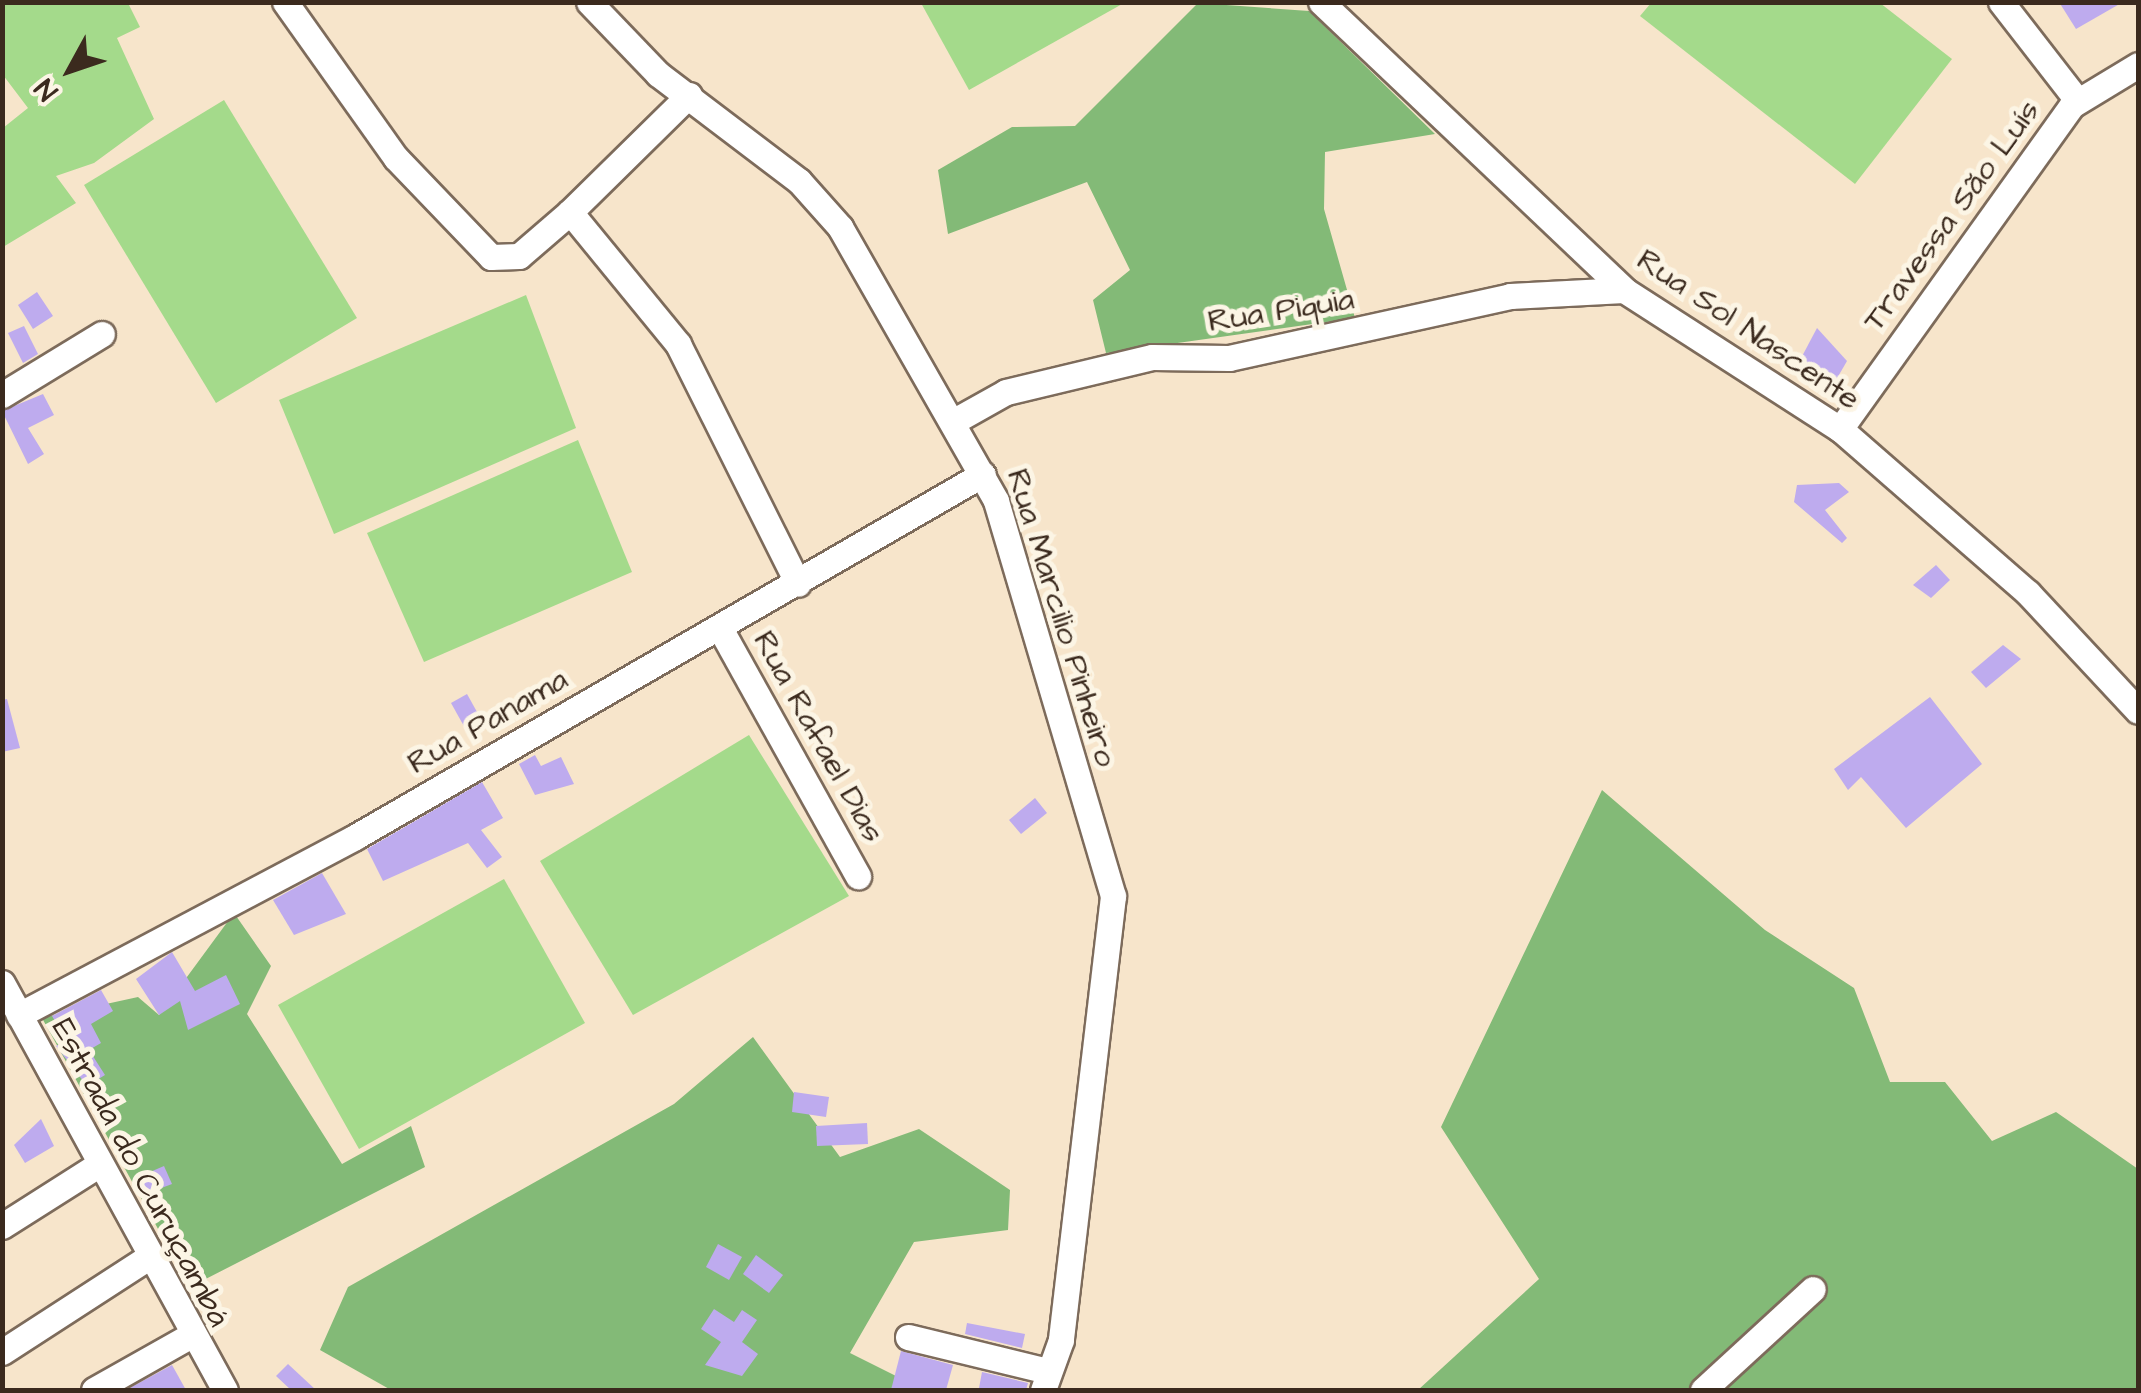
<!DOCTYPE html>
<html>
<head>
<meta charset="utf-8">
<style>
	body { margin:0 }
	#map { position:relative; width:2141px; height:1393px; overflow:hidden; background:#f7e5cb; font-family:"Architects Daughter",sans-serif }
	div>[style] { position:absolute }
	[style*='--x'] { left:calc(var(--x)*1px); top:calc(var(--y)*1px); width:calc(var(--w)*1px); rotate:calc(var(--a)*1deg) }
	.green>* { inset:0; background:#a4da8b }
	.forest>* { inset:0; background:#83ba77 }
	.building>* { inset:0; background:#beabee }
	.roads { filter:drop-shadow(2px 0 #7d6b5b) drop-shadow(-2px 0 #7d6b5b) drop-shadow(0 2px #7d6b5b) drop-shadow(0 -2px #7d6b5b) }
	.minor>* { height:25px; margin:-12.5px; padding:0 12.5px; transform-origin:12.5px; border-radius:12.5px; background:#fff }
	span { translate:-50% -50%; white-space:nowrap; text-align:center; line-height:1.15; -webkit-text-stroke:10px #fcf5e5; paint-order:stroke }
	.street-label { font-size:32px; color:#3b2a1e }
	.frame { position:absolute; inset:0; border:5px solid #3b2a1e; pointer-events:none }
	.north { position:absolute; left:20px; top:20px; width:100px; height:100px; -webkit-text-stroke:8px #fcf5e5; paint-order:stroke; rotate:230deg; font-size:28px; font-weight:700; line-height:40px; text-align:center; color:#3b2a1e }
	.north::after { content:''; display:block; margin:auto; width:35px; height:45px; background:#3b2a1e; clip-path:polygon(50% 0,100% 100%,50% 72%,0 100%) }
</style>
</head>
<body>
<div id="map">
	<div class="green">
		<div style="clip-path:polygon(3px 2px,128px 3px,140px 27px,117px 38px,154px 119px,94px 163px,56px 176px,76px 203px,3px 247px,3px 128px,28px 108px,3px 75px)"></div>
		<div style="clip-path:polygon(921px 3px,1124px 3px,969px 90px)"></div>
		<div style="clip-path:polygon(1651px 3px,1880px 3px,1952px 59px,1855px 184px,1640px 16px)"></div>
		<div style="clip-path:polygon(224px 100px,357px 318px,216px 403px,84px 185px)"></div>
		<div style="clip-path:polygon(526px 295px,576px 428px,334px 534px,279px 400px)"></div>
		<div style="clip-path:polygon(578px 440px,632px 572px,424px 662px,367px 533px)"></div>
		<div style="clip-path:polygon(749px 735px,849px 896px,633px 1015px,540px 861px)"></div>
		<div style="clip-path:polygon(504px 879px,585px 1023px,359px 1149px,278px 1005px)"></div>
	</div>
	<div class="forest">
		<div style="clip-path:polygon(1198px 3px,1309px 11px,1435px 134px,1325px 152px,1324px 209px,1355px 318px,1106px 353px,1093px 300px,1130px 270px,1087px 182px,948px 234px,938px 170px,1012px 127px,1075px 126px)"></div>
		<div style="clip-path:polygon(1602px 790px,1765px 930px,1854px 988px,1890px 1082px,1945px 1082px,1992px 1141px,2056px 1112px,2138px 1169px,2138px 1390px,1418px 1390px,1539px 1279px,1441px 1127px)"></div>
		<div style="clip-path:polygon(234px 913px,271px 966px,247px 1014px,342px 1164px,411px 1126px,425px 1167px,190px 1287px,42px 1018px,138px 997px,159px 1015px)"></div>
		<div style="clip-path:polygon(753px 1037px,840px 1157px,919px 1129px,1010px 1190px,1008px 1230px,914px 1242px,850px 1353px,924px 1390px,391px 1390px,320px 1350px,348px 1287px,674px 1104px)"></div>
	</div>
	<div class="building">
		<div style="clip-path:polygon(2059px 2px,2123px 2px,2076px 29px)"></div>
		<div style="clip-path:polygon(37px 292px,53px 316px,33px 329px,18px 305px)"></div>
		<div style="clip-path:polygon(24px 326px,38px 354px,23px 363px,8px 333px)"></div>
		<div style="clip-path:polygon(1817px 328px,1847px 361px,1832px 387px,1799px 362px)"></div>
		<div style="clip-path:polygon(43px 394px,54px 415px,28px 428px,44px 454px,28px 464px,2px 411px)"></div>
		<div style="clip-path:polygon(1839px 483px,1849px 492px,1825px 510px,1847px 538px,1842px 543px,1794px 502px,1797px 485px)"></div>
		<div style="clip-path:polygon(1936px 565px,1950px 580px,1931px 598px,1913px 585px)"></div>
		<div style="clip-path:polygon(2003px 645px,2021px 659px,1986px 688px,1971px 672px)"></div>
		<div style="clip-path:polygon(467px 694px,486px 728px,470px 737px,451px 703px)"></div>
		<div style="clip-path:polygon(1930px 697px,1982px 764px,1906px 828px,1861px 777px,1848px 790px,1834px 769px)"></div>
		<div style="clip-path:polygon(7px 699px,20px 748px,2px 752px,2px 700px)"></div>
		<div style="clip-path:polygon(535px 755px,541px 766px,561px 757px,574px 784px,535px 795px,519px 764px)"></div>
		<div style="clip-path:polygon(482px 782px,503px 818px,481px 830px,502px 857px,487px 868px,468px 843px,383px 881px,367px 849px)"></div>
		<div style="clip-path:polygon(1035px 798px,1047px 813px,1021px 834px,1009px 820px)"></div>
		<div style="clip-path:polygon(322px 873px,346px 914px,294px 935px,273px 900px)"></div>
		<div style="clip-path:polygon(172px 952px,195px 991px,226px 975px,240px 1004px,188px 1030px,180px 1001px,159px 1015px,136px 979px)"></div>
		<div style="clip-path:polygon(101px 990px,113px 1011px,91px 1024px,101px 1043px,89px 1050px,105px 1075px,87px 1086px,56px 1046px,66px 1040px,52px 1016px)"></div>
		<div style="clip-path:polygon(794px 1092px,829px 1097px,826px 1117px,792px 1112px)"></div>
		<div style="clip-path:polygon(41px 1119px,54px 1146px,25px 1163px,14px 1145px)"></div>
		<div style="clip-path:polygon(867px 1123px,868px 1144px,817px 1146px,816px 1126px)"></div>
		<div style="clip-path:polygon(164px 1166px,172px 1184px,143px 1195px,136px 1178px)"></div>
		<div style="clip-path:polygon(718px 1244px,742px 1257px,729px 1280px,706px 1267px)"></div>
		<div style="clip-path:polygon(756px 1255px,783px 1275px,769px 1293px,743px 1274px)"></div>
		<div style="clip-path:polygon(714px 1309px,734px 1322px,742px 1310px,757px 1320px,742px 1342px,758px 1354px,742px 1376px,705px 1365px,721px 1342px,701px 1329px)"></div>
		<div style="clip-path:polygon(967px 1323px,1025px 1334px,1022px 1348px,965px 1334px)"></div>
		<div style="clip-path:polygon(901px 1351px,953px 1365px,946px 1390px,891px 1390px)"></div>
		<div style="clip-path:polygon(288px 1364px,316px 1390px,291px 1390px,276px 1376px)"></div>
		<div style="clip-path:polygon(172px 1365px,186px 1390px,126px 1390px)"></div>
		<div style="clip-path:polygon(982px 1372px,1028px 1383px,1026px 1390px,979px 1388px)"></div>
	</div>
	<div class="roads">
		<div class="minor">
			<div style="--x:285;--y:2;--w:191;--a:54.6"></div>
			<div style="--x:396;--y:158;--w:137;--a:46.2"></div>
			<div style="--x:491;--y:257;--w:28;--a:-2"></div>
			<div style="--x:519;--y:256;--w:67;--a:-40.8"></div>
			<div style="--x:570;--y:212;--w:171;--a:50.7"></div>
			<div style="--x:678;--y:344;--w:268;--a:63.4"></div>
			<div style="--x:589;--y:2;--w:100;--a:46.2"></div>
			<div style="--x:658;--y:74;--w:177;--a:37.2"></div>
			<div style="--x:799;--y:181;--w:62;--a:48.3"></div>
			<div style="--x:840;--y:227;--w:315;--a:60.3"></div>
			<div style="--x:996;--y:501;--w:412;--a:73.5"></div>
			<div style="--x:1113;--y:896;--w:447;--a:96.7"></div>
			<div style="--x:1061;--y:1340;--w:53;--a:109.8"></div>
			<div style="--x:1321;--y:2;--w:418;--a:43.5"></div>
			<div style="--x:1624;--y:290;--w:257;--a:32.8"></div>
			<div style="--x:1840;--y:429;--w:249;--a:41.1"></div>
			<div style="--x:2028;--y:593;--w:161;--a:47"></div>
			<div style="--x:2001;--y:2;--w:124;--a:52.2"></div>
			<div style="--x:570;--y:212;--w:167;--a:-44.5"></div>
			<div style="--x:2;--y:395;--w:117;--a:-31.4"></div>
			<div style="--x:956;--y:420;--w:57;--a:-29.2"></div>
			<div style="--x:1006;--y:392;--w:150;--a:-13.5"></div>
			<div style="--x:1152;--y:357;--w:77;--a:0.7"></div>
			<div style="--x:1229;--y:358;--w:288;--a:-12.4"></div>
			<div style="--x:1510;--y:296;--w:114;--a:-3"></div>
			<div style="--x:1840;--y:429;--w:398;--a:-54.4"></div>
			<div style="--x:2072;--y:105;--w:77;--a:-31.2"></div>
			<div style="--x:721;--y:630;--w:282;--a:60.9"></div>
			<div style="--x:2;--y:983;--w:464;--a:61.3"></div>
			<div style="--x:19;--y:1015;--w:380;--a:-27.9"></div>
			<div style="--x:355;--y:837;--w:725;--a:-30.03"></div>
			<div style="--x:2;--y:1226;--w:114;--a:-32.4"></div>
			<div style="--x:908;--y:1337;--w:139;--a:13.7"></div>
			<div style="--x:2;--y:1352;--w:171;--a:-32.9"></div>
			<div style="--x:94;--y:1390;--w:108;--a:-29.4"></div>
			<div style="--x:1703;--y:1390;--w:149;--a:-42.6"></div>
		</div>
	</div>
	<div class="street-label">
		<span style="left:1952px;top:216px;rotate:-54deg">Travessa São Luís</span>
		<span style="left:1281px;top:311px;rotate:-9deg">Rua Piquia</span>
		<span style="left:1748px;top:330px;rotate:34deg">Rua Sol Nascente</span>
		<span style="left:1061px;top:618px;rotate:73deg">Rua Marcilio Pinheiro</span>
		<span style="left:488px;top:722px;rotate:-30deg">Rua Panama</span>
		<span style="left:818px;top:737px;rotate:61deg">Rua Rafael Dias</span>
		<span style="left:140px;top:1173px;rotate:62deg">Estrada do Curuçambá</span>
	</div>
	<div class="frame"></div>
	<div class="north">N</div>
</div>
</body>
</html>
